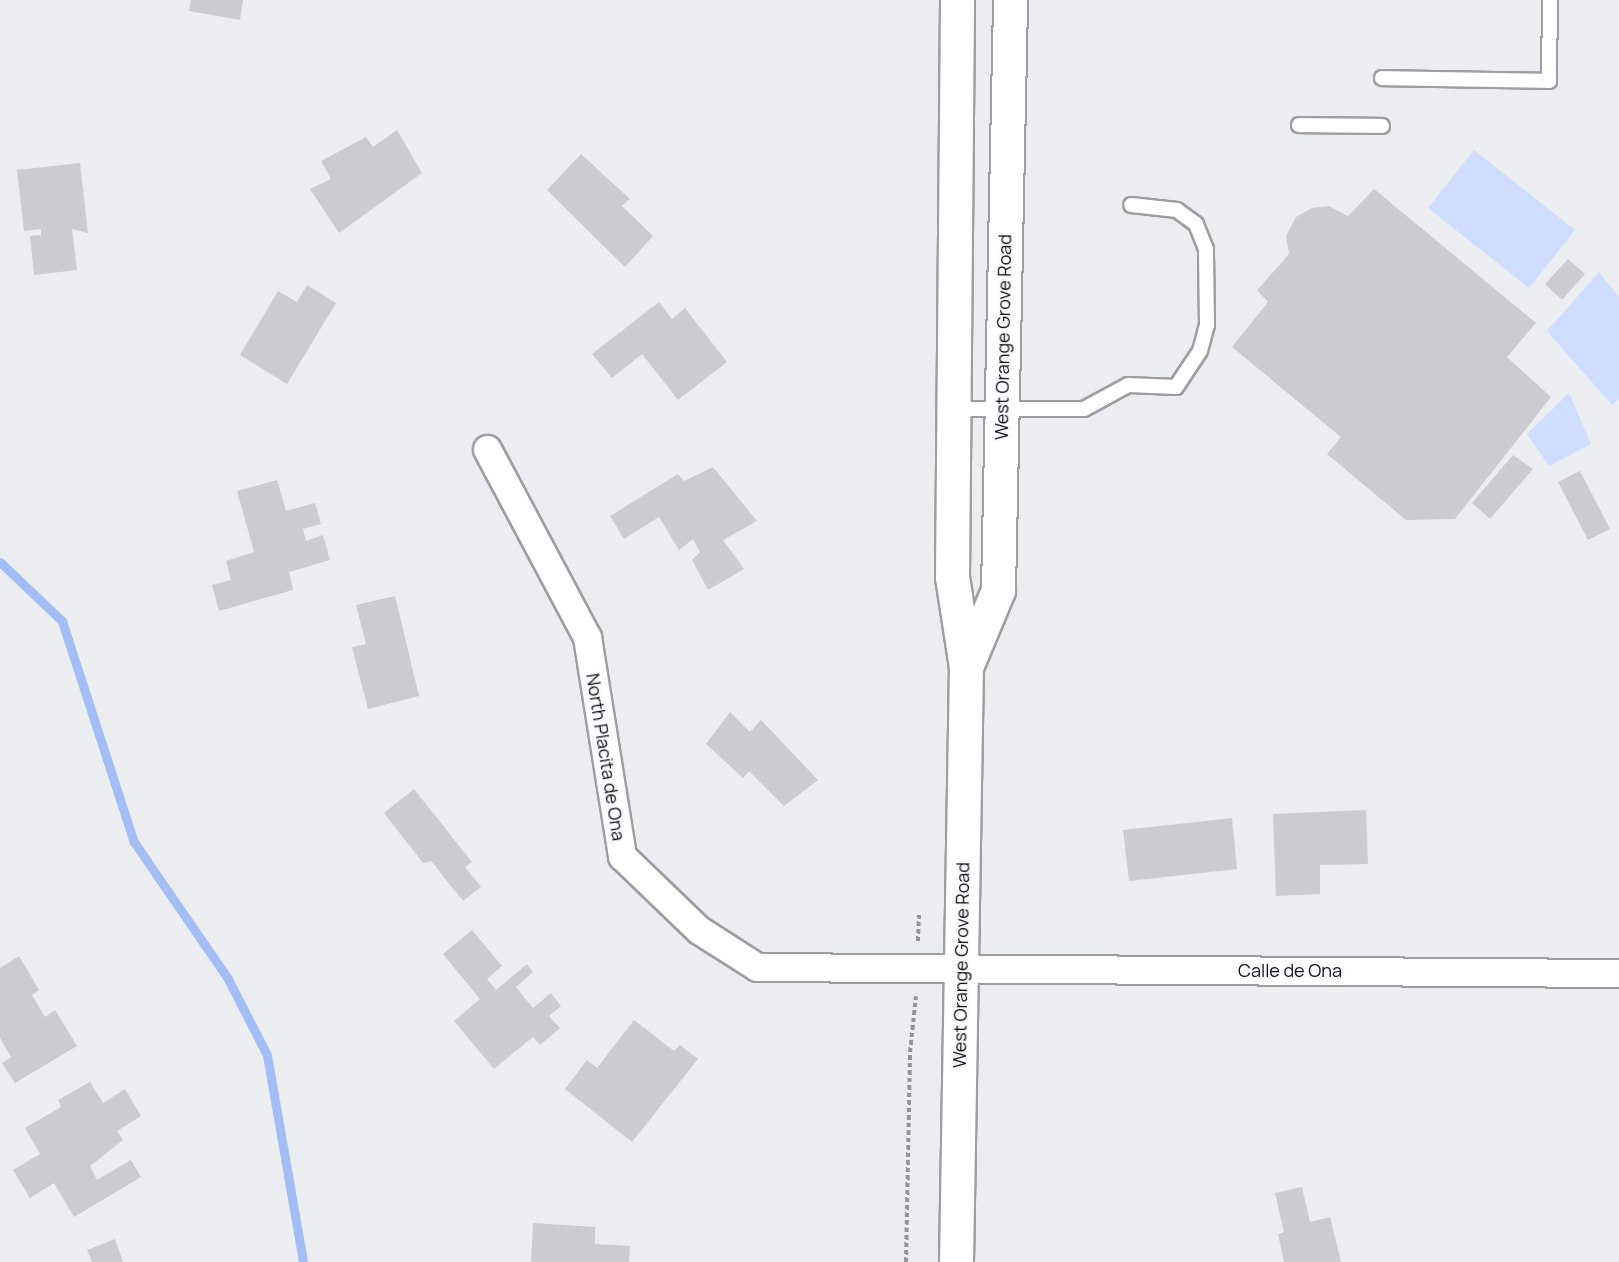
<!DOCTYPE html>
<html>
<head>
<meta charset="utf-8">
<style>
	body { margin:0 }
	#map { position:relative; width:1619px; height:1262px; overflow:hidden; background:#ebedf1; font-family:Manrope,sans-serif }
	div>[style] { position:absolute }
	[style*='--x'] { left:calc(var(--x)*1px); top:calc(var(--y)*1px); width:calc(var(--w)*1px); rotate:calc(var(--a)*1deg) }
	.green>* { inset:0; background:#cfddfe }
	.stream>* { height:9px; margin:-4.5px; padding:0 4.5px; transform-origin:4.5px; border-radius:4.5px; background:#a4bdf5 }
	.building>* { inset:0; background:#caccd0 }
	.path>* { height:4px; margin-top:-2px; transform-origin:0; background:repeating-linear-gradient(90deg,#929497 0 4.5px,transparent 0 7.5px) }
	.roads { filter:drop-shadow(2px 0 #9d9ea2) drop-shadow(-2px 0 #9d9ea2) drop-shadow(0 2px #9d9ea2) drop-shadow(0 -2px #9d9ea2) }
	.lane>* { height:14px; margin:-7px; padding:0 7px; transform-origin:7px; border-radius:7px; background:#fff }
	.street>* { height:27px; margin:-13.5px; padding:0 13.5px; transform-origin:13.5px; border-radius:13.5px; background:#fff }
	.primary>* { height:33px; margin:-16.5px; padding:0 16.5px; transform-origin:16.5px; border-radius:16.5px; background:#fff }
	span { translate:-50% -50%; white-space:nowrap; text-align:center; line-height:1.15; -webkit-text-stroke:5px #f8fafe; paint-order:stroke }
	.street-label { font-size:18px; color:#101112 }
</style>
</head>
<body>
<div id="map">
	<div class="green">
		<div style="clip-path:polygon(1474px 150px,1575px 230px,1529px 288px,1428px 208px)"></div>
		<div style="clip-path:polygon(1599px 272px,1619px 297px,1619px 399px,1612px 405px,1547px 331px)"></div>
		<div style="clip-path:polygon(1569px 393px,1591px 444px,1549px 466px,1527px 434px)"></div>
	</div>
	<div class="stream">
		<div style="--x:0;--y:562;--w:86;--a:43.6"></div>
		<div style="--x:62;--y:621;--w:232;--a:72"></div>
		<div style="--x:134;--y:842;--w:166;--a:55.5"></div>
		<div style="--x:228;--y:979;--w:85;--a:62.8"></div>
		<div style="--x:267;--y:1055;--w:210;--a:80.1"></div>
	</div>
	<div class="building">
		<div style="clip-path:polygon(191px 0,243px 0,240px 20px,189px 11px)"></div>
		<div style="clip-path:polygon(397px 130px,422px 173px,339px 233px,310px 189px,331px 179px,321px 161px,366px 137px,373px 147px)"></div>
		<div style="clip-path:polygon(581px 154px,630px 199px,622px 206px,653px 236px,625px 267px,547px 190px)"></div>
		<div style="clip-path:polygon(80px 163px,88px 233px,72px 229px,77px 270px,34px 275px,30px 236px,41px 235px,41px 229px,24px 231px,17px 170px)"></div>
		<div style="clip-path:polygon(1374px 189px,1536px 323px,1507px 357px,1551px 397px,1455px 519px,1406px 520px,1327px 454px,1341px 437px,1232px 347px,1268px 302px,1257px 290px,1289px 254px,1286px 236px,1296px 217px,1312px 208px,1329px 206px,1348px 216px)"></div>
		<div style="clip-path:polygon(1568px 259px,1585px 274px,1562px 300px,1545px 284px)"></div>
		<div style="clip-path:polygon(307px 285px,336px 303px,287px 384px,240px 355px,278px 291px,297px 302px)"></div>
		<div style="clip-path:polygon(659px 302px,672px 319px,685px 308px,727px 362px,678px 400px,642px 354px,612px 378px,592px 354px)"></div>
		<div style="clip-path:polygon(1513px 455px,1533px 469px,1490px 519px,1472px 503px)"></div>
		<div style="clip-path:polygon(713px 467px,757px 521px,723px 540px,744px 569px,708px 590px,692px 560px,700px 552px,693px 539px,679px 550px,659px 517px,624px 539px,610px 516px,678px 474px,684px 481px)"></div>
		<div style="clip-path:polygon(1580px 471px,1610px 529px,1588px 540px,1558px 482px)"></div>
		<div style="clip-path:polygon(277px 480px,286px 511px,315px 503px,321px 524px,303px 529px,306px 541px,323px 535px,330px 560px,289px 572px,293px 590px,219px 611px,212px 585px,231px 580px,226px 561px,254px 552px,237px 491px)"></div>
		<div style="clip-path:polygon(395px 596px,419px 696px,368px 709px,352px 647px,366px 644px,356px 605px)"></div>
		<div style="clip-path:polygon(730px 712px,750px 732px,761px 720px,818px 780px,784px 806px,749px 771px,743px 778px,706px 744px)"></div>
		<div style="clip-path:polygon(414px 789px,472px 862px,465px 867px,481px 887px,463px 901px,431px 861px,423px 863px,384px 813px)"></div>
		<div style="clip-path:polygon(1366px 810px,1368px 864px,1320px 865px,1320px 894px,1276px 896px,1273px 814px)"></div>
		<div style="clip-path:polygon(1232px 818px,1237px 869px,1129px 881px,1123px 830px)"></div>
		<div style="clip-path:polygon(472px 930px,502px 966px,487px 979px,496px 990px,527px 964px,533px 972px,516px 987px,533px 1008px,551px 993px,561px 1006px,549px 1016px,560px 1028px,540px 1045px,533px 1037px,494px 1069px,454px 1021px,480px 999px,443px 954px)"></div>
		<div style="clip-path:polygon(19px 956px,39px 990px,32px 995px,45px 1017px,55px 1010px,77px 1046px,15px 1083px,2px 1063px,11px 1057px,0 1038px,0 968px)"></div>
		<div style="clip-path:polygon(634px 1020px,674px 1051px,680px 1045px,698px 1059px,632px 1142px,565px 1089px,587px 1060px,597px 1068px)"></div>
		<div style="clip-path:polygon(90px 1082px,103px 1103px,125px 1089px,141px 1116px,117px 1131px,123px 1140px,90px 1166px,97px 1180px,131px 1160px,141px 1177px,74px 1217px,54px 1183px,30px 1198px,13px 1170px,40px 1154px,25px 1128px,61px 1107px,58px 1100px)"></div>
		<div style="clip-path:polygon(1302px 1187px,1310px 1222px,1330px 1217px,1341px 1262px,1284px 1262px,1278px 1234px,1284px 1232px,1275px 1193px)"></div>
		<div style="clip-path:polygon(533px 1223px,595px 1227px,595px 1244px,630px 1246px,629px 1262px,531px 1262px)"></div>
		<div style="clip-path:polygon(115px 1239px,123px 1262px,92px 1262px,87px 1250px)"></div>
	</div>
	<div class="path">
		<div style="--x:918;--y:941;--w:26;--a:-88"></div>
		<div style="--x:906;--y:1262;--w:210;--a:-88.9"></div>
		<div style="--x:910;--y:1052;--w:56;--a:-83.9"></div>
	</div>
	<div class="roads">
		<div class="lane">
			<div style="--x:1382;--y:78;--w:167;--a:1"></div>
			<div style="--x:1549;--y:81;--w:81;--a:-89.3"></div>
			<div style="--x:1299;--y:125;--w:83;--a:0.7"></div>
			<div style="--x:954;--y:409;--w:130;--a:0"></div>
			<div style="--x:1084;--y:409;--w:50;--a:-28.6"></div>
			<div style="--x:1128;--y:385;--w:48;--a:2.4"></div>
			<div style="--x:1176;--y:387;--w:43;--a:-56.3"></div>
			<div style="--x:1200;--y:351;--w:27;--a:-75"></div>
			<div style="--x:1207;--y:325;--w:76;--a:-90.8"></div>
			<div style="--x:1206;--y:249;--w:27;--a:-112"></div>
			<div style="--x:1196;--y:224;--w:24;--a:-144"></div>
			<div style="--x:1177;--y:210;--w:46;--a:-173.8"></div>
		</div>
		<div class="street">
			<div style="--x:487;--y:449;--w:213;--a:62"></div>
			<div style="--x:587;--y:637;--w:222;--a:80.9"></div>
			<div style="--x:622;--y:856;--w:107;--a:43.9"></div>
			<div style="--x:699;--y:930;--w:69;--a:32.5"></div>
			<div style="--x:757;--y:967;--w:862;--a:0.4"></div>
		</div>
		<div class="primary">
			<div style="--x:966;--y:667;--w:83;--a:-67.4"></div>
			<div style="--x:998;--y:590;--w:590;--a:-88.83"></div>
			<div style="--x:956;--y:1262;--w:595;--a:-89.04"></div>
			<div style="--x:966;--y:667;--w:91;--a:-98.8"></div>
			<div style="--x:952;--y:577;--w:577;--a:-89.5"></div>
		</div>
	</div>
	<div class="street-label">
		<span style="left:1003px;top:337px;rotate:-89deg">West Orange Grove Road</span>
		<span style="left:606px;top:757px;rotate:81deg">North Placita de Ona</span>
		<span style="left:961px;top:965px;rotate:-89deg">West Orange Grove Road</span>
		<span style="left:1290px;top:970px">Calle de Ona</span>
	</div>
</div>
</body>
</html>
